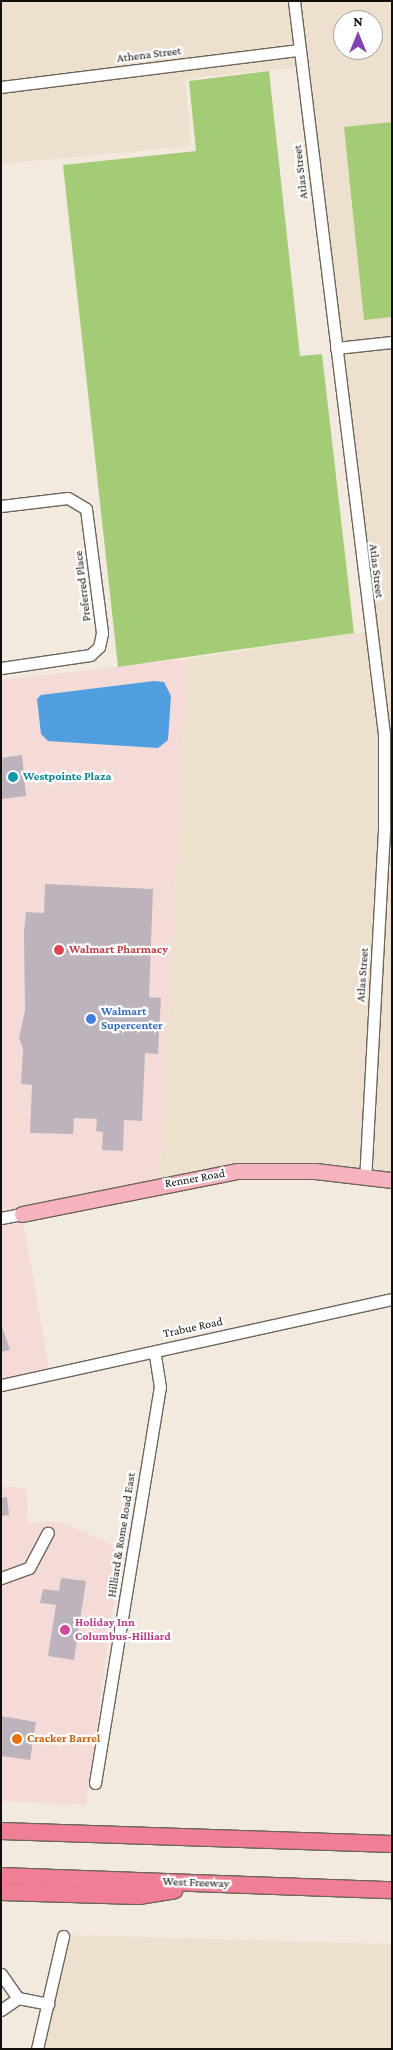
<!DOCTYPE html>
<html>
<head>
<meta charset="utf-8">
<style>
	body { margin:0 }
	#map { position:relative; width:393px; height:2050px; overflow:hidden; background:#f3eadf; font-family:"Crimson Pro",serif }
	div>[style] { position:absolute }
	[style*='--x'] { left:calc(var(--x)*1px); top:calc(var(--y)*1px); width:calc(var(--w)*1px); rotate:calc(var(--a)*1deg) }
	.commercial>* { inset:0; background:#f5dbd7 }
	.built>* { inset:0; background:#eee0ce }
	.green>* { inset:0; background:#a4cb76 }
	.water>* { inset:0; background:#509ddf }
	.building>* { inset:0; background:#bdb3bd }
	.roads { filter:drop-shadow(1px 0 #6d655c) drop-shadow(-1px 0 #6d655c) drop-shadow(0 1px #6d655c) drop-shadow(0 -1px #6d655c) }
	.minor>* { height:11px; margin:-5.5px; padding:0 5.5px; transform-origin:5.5px; border-radius:5.5px; background:#fff }
	.major>* { height:15px; margin:-7.5px; padding:0 7.5px; transform-origin:7.5px; border-radius:7.5px; background:#f6b2bf }
	.highway>* { height:16px; margin:-8px; padding:0 8px; transform-origin:8px; border-radius:8px; background:#f07e94 }
	.dots>* { width:14px; height:14px; translate:-50% -50%; box-sizing:border-box; border:2px solid #fff; border-radius:50% }
	span { translate:-50% -50%; white-space:nowrap; text-align:center; line-height:1.15; -webkit-text-stroke:4.5px #fff; paint-order:stroke }
	.street-label { font-size:12px; color:#120f0c }
	.culture-label { font-size:12px; color:#0d838f; font-weight:700 }
	.left { translate:0 -50%; text-align:left }
	.health-label { font-size:12px; color:#be3a42; font-weight:700 }
	.shop-label { font-size:12px; color:#366cbe; font-weight:700 }
	.hotel-label { font-size:12px; color:#b23c85; font-weight:700 }
	.food-label { font-size:12px; color:#c56008; font-weight:700 }
	.frame { position:absolute; inset:0; border:2px solid #120f0c; pointer-events:none }
	.north { position:absolute; left:333px; top:10px; width:50px; height:50px; box-sizing:border-box; background:#fff; border:1px solid #a09f9e; border-radius:50%; rotate:0deg; font-size:14px; font-weight:700; line-height:20px; text-align:center; color:#120f0c }
	.north::after { content:''; display:block; margin:auto; width:18px; height:22px; background:#8442b6; clip-path:polygon(50% 0,100% 100%,50% 72%,0 100%) }
</style>
</head>
<body>
<div id="map">
	<div class="commercial">
		<div style="clip-path:polygon(188px 659px,159px 1185px,22px 1214px,50px 1374px,1px 1385px,1px 680px)"></div>
		<div style="clip-path:polygon(1px 1486px,26px 1488px,28px 1523px,58px 1521px,121px 1548px,86px 1805px,1px 1801px)"></div>
	</div>
	<div class="built">
		<div style="clip-path:polygon(evenodd,1px 1px,392px 1px,392px 1180px,315px 1171px,159px 1185px,188px 659px,370px 631px,302px 67px,185px 79px,191px 146px,1px 164px,1px 1px,343px 20px,373px 20px,373px 50px,343px 50px,343px 20px)"></div>
		<div style="clip-path:polygon(67px 1935px,392px 1944px,392px 2049px,42px 2049px)"></div>
	</div>
	<div class="green">
		<div style="clip-path:polygon(269px 71px,300px 356px,322px 354px,354px 633px,118px 667px,63px 165px,196px 151px,189px 81px)"></div>
		<div style="clip-path:polygon(392px 122px,392px 317px,364px 320px,344px 127px)"></div>
	</div>
	<div class="water">
		<div style="clip-path:polygon(154px 681px,164px 682px,171px 696px,168px 740px,158px 748px,48px 741px,41px 734px,37px 699px,41px 695px)"></div>
	</div>
	<div class="building">
		<div style="clip-path:polygon(22px 755px,26px 796px,1px 799px,1px 758px)"></div>
		<div style="clip-path:polygon(45px 884px,153px 889px,149px 997px,161px 998px,158px 1054px,145px 1053px,142px 1121px,124px 1120px,123px 1151px,102px 1150px,103px 1132px,96px 1131px,97px 1119px,74px 1118px,73px 1134px,30px 1133px,32px 1085px,21px 1084px,23px 1049px,19px 1038px,25px 1011px,24px 932px,26px 912px,44px 913px)"></div>
		<div style="clip-path:polygon(1px 1324px,10px 1350px,1px 1352px)"></div>
		<div style="clip-path:polygon(7px 1497px,9px 1515px,1px 1516px,1px 1498px)"></div>
		<div style="clip-path:polygon(61px 1578px,86px 1581px,74px 1660px,48px 1656px,56px 1605px,40px 1603px,43px 1589px,59px 1591px)"></div>
		<div style="clip-path:polygon(1px 1716px,36px 1722px,30px 1760px,1px 1756px)"></div>
	</div>
	<div class="roads">
		<div class="minor">
			<div style="--x:294;--y:1;--w:739;--a:83"></div>
			<div style="--x:384;--y:734;--w:96;--a:90"></div>
			<div style="--x:384;--y:830;--w:347;--a:93.1"></div>
			<div style="--x:1;--y:87;--w:301;--a:-7.1"></div>
			<div style="--x:336;--y:348;--w:56;--a:-6.1"></div>
			<div style="--x:1;--y:506;--w:67;--a:-6.8"></div>
			<div style="--x:68;--y:498;--w:21;--a:31"></div>
			<div style="--x:86;--y:509;--w:125;--a:82.6"></div>
			<div style="--x:102;--y:633;--w:14;--a:102"></div>
			<div style="--x:99;--y:647;--w:12;--a:138"></div>
			<div style="--x:90;--y:655;--w:90;--a:171.7"></div>
			<div style="--x:1;--y:1218;--w:21;--a:-11"></div>
			<div style="--x:1;--y:1385;--w:400;--a:-12.4"></div>
			<div style="--x:1;--y:1578;--w:30;--a:-20"></div>
			<div style="--x:29;--y:1568;--w:40;--a:-62"></div>
			<div style="--x:95;--y:1783;--w:401;--a:-80.7"></div>
			<div style="--x:160;--y:1387;--w:36;--a:-99"></div>
			<div style="--x:1;--y:1974;--w:29;--a:55"></div>
			<div style="--x:18;--y:1998;--w:31;--a:11"></div>
			<div style="--x:1;--y:2010;--w:21;--a:-35"></div>
			<div style="--x:37;--y:2049;--w:116;--a:-77"></div>
		</div>
		<div class="major">
			<div style="--x:22;--y:1214;--w:220;--a:-11.3"></div>
			<div style="--x:238;--y:1171;--w:77;--a:0"></div>
			<div style="--x:315;--y:1171;--w:78;--a:6.7"></div>
		</div>
		<div class="highway">
			<div style="--x:1;--y:1831;--w:391;--a:1.9"></div>
			<div style="--x:1;--y:1876;--w:391;--a:2.1"></div>
			<div style="--x:1;--y:1892;--w:138;--a:1.7"></div>
			<div style="--x:139;--y:1896;--w:36;--a:-9"></div>
		</div>
	</div>
	<div class="dots">
		<div style="left:13px;top:777px;background:#0f9aa8"></div>
		<div style="left:59px;top:950px;background:#e0444e"></div>
		<div style="left:91px;top:1019px;background:#3f7fe0"></div>
		<div style="left:65px;top:1630px;background:#d1479c"></div>
		<div style="left:17px;top:1739px;background:#e8710a"></div>
	</div>
	<div class="street-label">
		<span style="left:149px;top:55px;rotate:-7deg">Athena Street</span>
		<span style="left:301px;top:172px;rotate:-97deg">Atlas Street</span>
		<span style="left:376px;top:571px;rotate:83deg">Atlas Street</span>
		<span style="left:83px;top:586px;rotate:-97deg">Preferred Place</span>
		<span style="left:363px;top:975px;rotate:-86deg">Atlas Street</span>
		<span style="left:195px;top:1179px;rotate:-10deg">Renner Road</span>
		<span style="left:193px;top:1328px;rotate:-12deg">Trabue Road</span>
		<span style="left:122px;top:1535px;rotate:-81deg">Hilliard &amp; Rome Road East</span>
		<span style="left:196px;top:1883px;rotate:2deg">West Freeway</span>
	</div>
	<div class="culture-label">
		<span class="left" style="left:23px;top:777px">Westpointe Plaza</span>
	</div>
	<div class="health-label">
		<span class="left" style="left:69px;top:950px">Walmart Pharmacy</span>
	</div>
	<div class="shop-label">
		<span class="left" style="left:101px;top:1019px">Walmart<br>Supercenter</span>
	</div>
	<div class="hotel-label">
		<span class="left" style="left:75px;top:1630px">Holiday Inn<br>Columbus-Hilliard</span>
	</div>
	<div class="food-label">
		<span class="left" style="left:27px;top:1739px">Cracker Barrel</span>
	</div>
	<div class="frame"></div>
	<div class="north">N</div>
</div>
</body>
</html>
